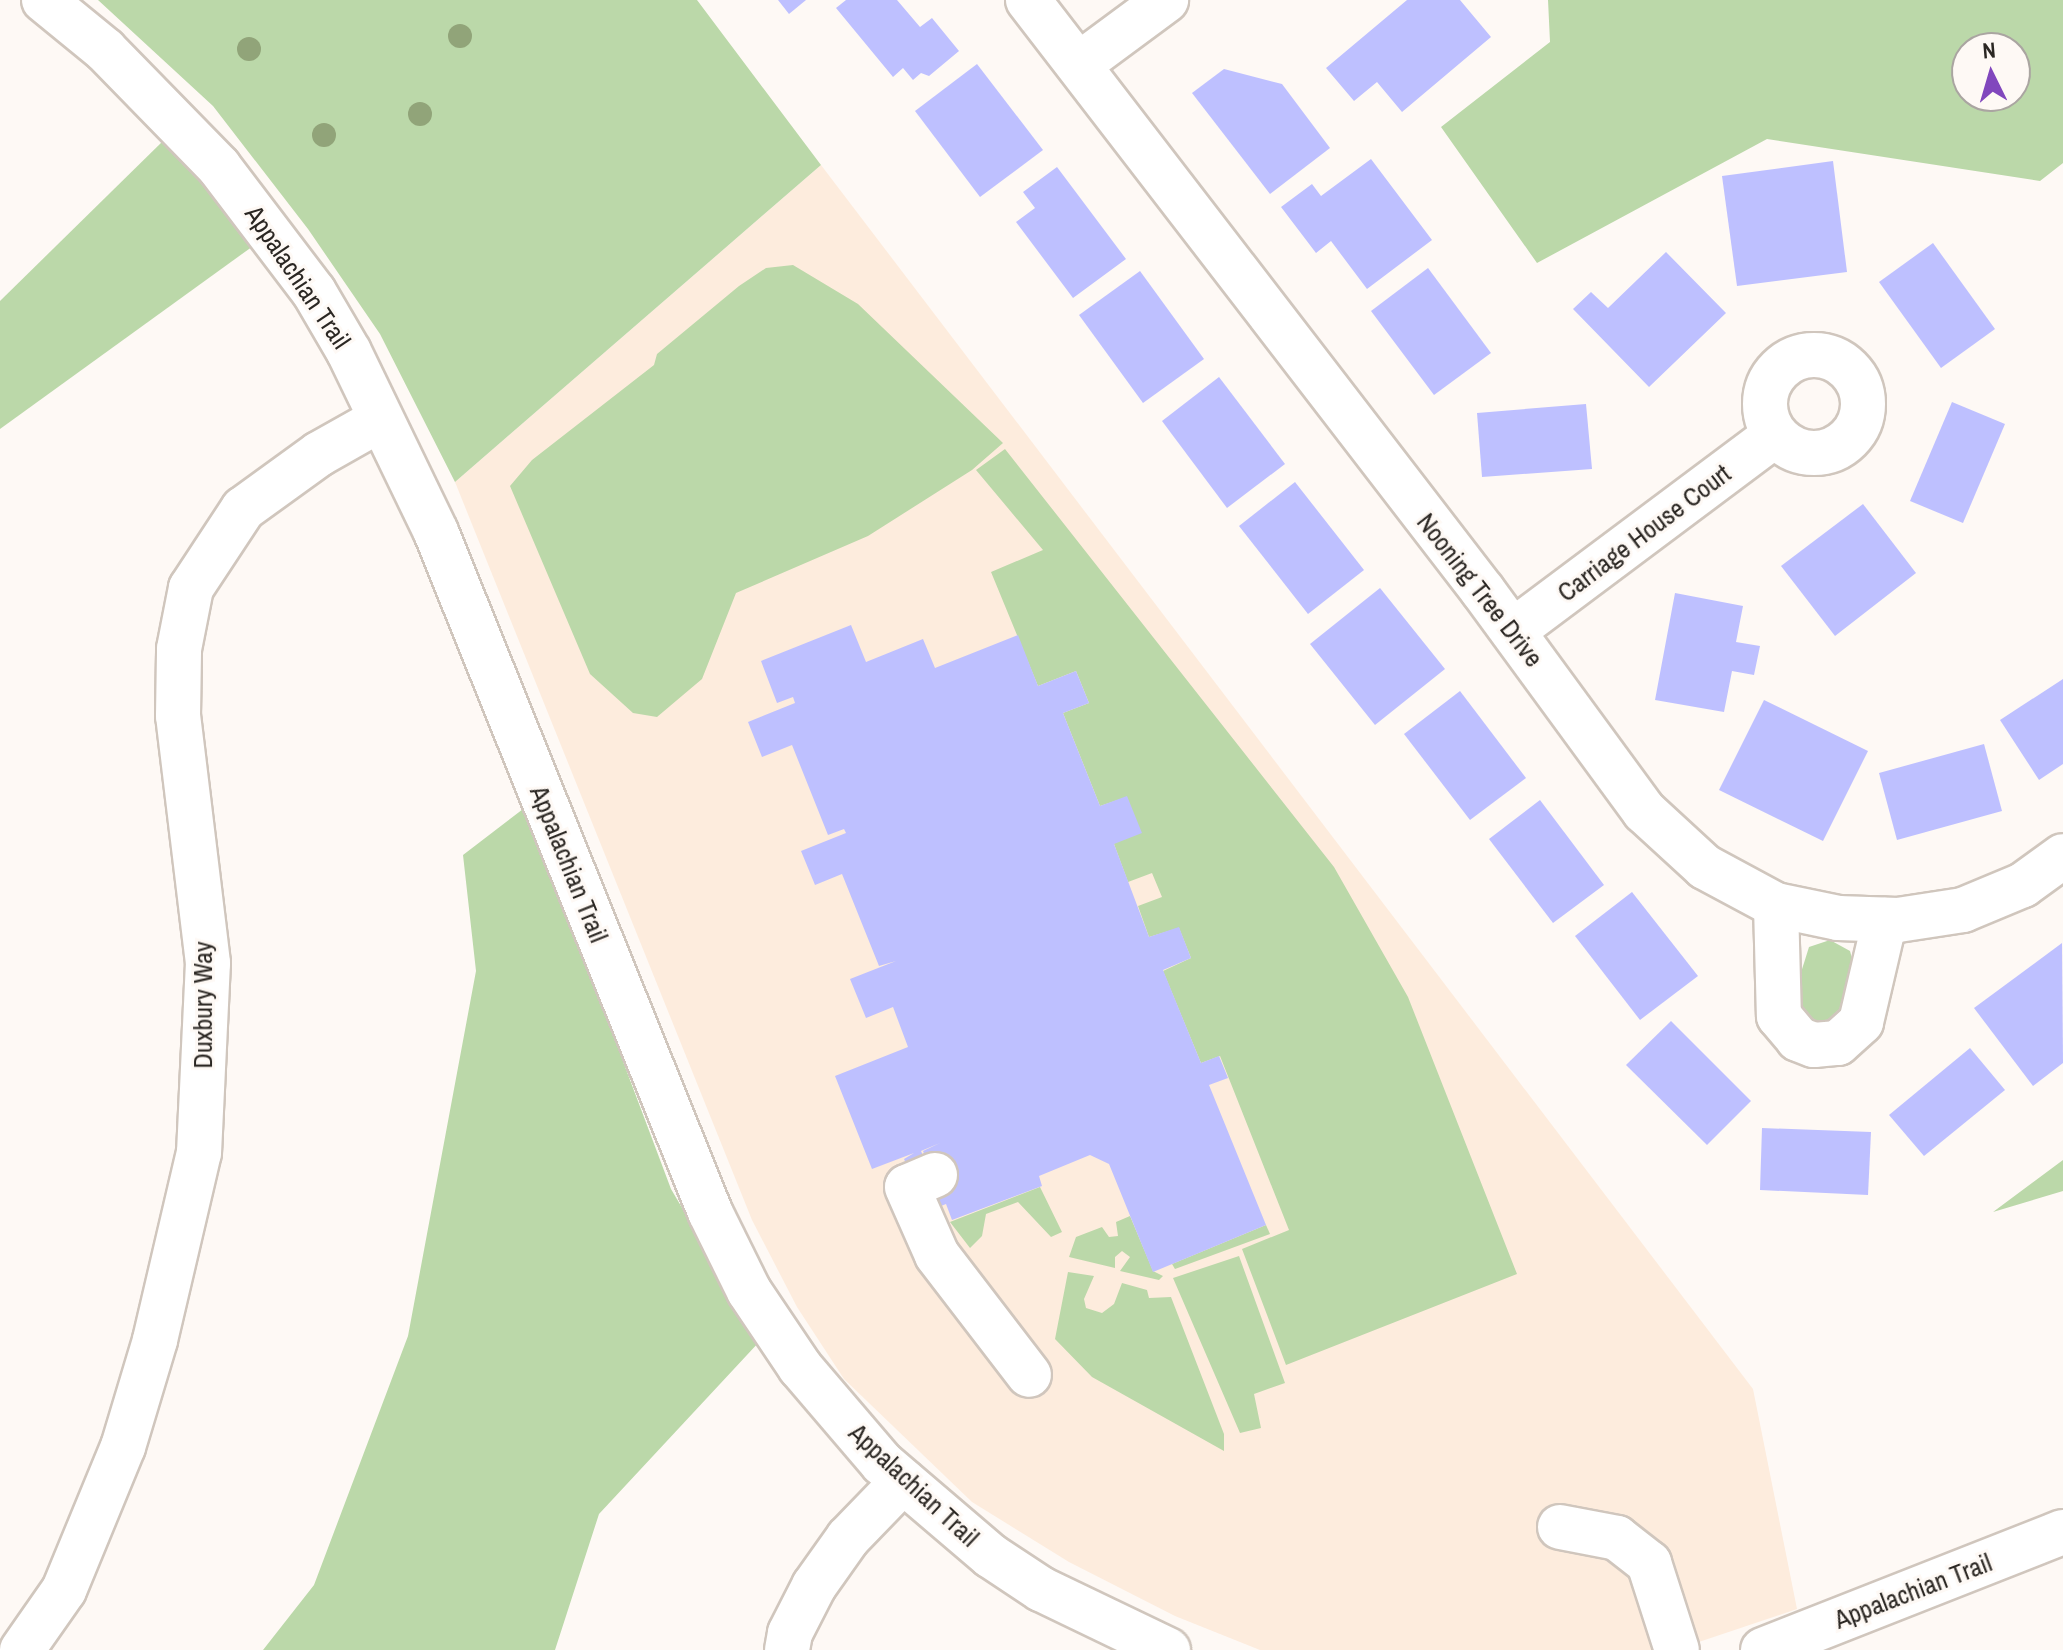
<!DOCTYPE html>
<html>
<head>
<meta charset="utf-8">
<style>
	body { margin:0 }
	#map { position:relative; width:2063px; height:1650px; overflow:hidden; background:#fef9f5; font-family:"Archivo Narrow",sans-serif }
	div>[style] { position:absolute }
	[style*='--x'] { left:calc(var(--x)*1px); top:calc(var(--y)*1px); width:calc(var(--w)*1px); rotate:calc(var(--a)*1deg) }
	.built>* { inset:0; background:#fdecdd }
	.green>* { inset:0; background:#bbd8a9 }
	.building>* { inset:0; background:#bec0ff }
	.roads { filter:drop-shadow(2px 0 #d0c6bd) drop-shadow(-2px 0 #d0c6bd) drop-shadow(0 2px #d0c6bd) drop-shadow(0 -2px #d0c6bd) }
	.minor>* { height:44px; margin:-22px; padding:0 22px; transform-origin:22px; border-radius:22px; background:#fff }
	.minor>.ring { margin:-22px; padding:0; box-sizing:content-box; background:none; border:44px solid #fff; border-radius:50% }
	.trees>* { width:24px; height:24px; margin:-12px; border-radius:50%; background:#91a479 }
	span { translate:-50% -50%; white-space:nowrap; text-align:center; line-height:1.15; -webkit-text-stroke:6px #fef9f5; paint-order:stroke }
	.street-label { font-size:26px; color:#2b2723 }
	.north { position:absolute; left:1951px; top:32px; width:80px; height:80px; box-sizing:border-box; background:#fef9f5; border:2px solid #aaa5a1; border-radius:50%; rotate:355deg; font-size:22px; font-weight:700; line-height:32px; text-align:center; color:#2b2723 }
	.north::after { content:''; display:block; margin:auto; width:28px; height:36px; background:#8147bd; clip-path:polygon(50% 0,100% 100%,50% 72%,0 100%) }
</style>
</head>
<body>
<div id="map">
	<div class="built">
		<div style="clip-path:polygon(821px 165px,1753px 1389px,1797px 1609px,1675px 1650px,1260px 1650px,1175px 1616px,1069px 1562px,972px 1502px,844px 1379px,797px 1307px,752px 1220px,455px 482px)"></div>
	</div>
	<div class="green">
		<div style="clip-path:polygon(98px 0,697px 0,821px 165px,455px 482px,380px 334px,308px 229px,213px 106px)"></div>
		<div style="clip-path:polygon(evenodd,1548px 0,2063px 0,2063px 163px,2040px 181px,1767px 139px,1537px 263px,1441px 127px,1550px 42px,1548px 0,1967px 48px,2015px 48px,2015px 96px,1967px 96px,1967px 48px)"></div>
		<div style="clip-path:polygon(164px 140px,260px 241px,0 429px,0 301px)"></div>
		<div style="clip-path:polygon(793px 265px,858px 304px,1003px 443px,972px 470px,868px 536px,736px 593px,702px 679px,657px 717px,633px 713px,590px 674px,510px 486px,532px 460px,654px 365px,657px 354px,739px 286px,766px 268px)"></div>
		<div style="clip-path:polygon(1005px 449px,1334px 867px,1408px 997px,1517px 1274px,1286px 1365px,1242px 1249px,1289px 1230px,1220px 1056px,1201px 1063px,1163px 971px,1191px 958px,1179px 928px,1149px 937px,1138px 906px,1162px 897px,1152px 873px,1128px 882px,1114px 844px,1127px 797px,1100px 806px,1063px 713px,1089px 703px,1076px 671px,1038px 686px,991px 572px,1043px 550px,976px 470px)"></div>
		<div style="clip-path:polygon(527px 806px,671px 1189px,760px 1341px,599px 1514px,555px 1650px,263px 1650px,314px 1585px,408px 1336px,476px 971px,463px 855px)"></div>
		<div style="clip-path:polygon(1830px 940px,1850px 951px,1854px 966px,1847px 1010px,1835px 1022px,1818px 1023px,1804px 1014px,1798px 982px,1809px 947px)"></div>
		<div style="clip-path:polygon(2063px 1159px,2063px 1191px,1993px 1212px,2063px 1160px)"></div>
		<div style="clip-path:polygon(1040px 1187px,1062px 1232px,1051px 1237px,1018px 1202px,986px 1214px,982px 1236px,970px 1248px,950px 1222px)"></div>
		<div style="clip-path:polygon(1130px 1216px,1153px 1271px,1163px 1276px,1159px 1280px,1120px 1271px,1130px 1257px,1122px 1251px,1115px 1257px,1115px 1268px,1069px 1257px,1076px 1237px,1102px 1227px,1109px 1237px,1118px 1236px,1116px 1222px)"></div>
		<div style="clip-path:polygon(1266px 1225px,1270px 1234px,1175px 1269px,1172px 1264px)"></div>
		<div style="clip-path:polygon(1239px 1256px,1285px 1383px,1254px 1394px,1261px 1428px,1240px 1433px,1173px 1278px)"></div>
		<div style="clip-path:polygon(1068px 1272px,1094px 1276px,1084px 1299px,1086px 1308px,1102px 1313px,1114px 1304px,1122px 1283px,1147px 1290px,1149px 1298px,1171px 1297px,1224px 1434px,1224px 1451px,1092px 1377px,1055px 1339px)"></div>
	</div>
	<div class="building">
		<div style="clip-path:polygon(778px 0,806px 0,789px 14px)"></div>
		<div style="clip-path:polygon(846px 0,897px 0,920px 27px,932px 18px,959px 51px,929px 76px,921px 73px,913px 80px,903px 68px,893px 77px,836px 8px)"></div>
		<div style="clip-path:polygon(1407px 0,1460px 0,1491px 37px,1402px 112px,1377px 82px,1354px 101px,1326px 68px)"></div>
		<div style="clip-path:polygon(977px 64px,1043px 150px,980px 197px,915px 111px)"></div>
		<div style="clip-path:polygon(1224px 69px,1282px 84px,1330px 148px,1270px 194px,1192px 93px)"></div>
		<div style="clip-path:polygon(1371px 159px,1432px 240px,1367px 289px,1331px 241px,1316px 253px,1281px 207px,1312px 184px,1321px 196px)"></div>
		<div style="clip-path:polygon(1833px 161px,1847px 272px,1737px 286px,1722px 176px)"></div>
		<div style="clip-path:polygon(1057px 167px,1126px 259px,1073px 298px,1016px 222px,1035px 208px,1023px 192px)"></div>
		<div style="clip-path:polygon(1933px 243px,1995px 329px,1941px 368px,1879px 282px)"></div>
		<div style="clip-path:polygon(1666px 252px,1726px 313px,1649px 387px,1573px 309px,1591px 292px,1608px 308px)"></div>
		<div style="clip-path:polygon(1428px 268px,1491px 353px,1434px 395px,1371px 311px)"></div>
		<div style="clip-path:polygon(1140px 271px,1204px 359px,1143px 403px,1079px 315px)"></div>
		<div style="clip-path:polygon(1219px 377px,1285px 464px,1227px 508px,1162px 421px)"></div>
		<div style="clip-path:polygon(1952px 402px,2005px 424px,1963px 523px,1910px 501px)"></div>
		<div style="clip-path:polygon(1586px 404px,1592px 469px,1482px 477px,1477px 413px)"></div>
		<div style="clip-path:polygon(1295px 482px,1364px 570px,1308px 614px,1239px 526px)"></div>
		<div style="clip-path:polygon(1863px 504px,1916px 573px,1835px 636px,1781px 566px)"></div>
		<div style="clip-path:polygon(1380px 588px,1445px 669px,1375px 725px,1310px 644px)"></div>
		<div style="clip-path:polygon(1675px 593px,1743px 606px,1736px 642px,1760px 646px,1754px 675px,1732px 671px,1724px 712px,1655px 700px)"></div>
		<div style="clip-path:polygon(851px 625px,866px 662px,923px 639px,935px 668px,1018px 635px,1038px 686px,1076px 671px,1089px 703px,1063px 713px,1100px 806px,1127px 796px,1142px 833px,1114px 844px,1149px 937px,1179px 927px,1191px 958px,1163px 970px,1201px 1063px,1219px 1056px,1228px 1078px,1209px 1085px,1266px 1225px,1153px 1272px,1109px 1164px,1090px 1155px,1039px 1176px,1042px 1186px,952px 1220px,946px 1204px,936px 1208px,930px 1170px,923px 1151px,940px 1143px,921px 1151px,929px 1170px,912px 1177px,904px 1159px,914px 1153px,872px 1169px,835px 1076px,908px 1047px,893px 1007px,866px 1018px,850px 979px,896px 961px,879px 966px,842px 874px,815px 885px,801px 851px,846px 833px,844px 829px,828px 835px,792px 745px,762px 757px,748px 722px,795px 703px,793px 697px,777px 703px,761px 661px)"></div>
		<div style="clip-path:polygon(2063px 679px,2063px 764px,2039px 780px,2000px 720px)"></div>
		<div style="clip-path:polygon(1460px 691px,1526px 778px,1470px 820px,1404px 734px)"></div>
		<div style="clip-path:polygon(1764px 700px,1868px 751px,1823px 841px,1719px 790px)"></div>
		<div style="clip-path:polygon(1984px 744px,2002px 811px,1897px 840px,1879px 773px)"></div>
		<div style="clip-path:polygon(1540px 800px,1604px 885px,1553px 923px,1489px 839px)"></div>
		<div style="clip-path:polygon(1632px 892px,1698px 976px,1640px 1020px,1575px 936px)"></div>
		<div style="clip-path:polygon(2062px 943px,2063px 1063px,2033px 1086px,1974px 1008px)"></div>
		<div style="clip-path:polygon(1671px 1021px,1751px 1101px,1707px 1145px,1626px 1065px)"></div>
		<div style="clip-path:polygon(1970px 1048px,2005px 1090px,1924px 1156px,1889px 1115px)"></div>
		<div style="clip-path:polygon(1762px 1128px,1871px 1132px,1868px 1195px,1760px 1190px)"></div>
	</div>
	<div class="roads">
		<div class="minor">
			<div style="--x:44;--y:0;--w:79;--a:39.3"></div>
			<div style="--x:105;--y:50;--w:163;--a:45.7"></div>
			<div style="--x:219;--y:167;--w:157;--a:52.8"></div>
			<div style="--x:314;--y:292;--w:69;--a:59.7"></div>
			<div style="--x:349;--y:352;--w:200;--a:64.2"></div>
			<div style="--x:436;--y:532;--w:733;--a:68.05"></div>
			<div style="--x:710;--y:1212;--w:88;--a:63.7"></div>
			<div style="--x:749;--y:1291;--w:92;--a:56.1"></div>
			<div style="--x:800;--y:1367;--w:126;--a:49.5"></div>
			<div style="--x:882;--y:1463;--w:143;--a:40.5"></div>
			<div style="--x:991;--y:1556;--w:60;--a:33.4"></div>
			<div style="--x:1041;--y:1589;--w:141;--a:25.7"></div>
			<div style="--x:1028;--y:0;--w:746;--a:52.41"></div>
			<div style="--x:1483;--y:591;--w:273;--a:53.8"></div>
			<div style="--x:1644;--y:811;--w:83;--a:42.6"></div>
			<div style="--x:1705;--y:867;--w:81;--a:28.2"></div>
			<div style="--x:1776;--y:905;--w:63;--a:11.8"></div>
			<div style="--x:1838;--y:918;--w:60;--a:1.9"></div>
			<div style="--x:1898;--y:920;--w:66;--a:-8.7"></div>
			<div style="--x:1963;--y:910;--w:65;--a:-22.6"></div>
			<div style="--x:2023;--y:885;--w:49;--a:-35.9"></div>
			<div style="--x:1081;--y:63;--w:106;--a:-36.5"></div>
			<div class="ring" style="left:1765px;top:355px;width:54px;height:54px"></div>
			<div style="--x:1513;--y:631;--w:327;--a:-36.8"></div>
			<div style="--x:1776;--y:905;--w:111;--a:88.5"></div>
			<div style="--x:1779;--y:1016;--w:30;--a:50"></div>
			<div style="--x:1798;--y:1039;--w:17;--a:21"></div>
			<div style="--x:1814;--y:1045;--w:24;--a:-5"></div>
			<div style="--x:1838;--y:1043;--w:31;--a:-42"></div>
			<div style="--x:1861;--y:1022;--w:105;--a:-76.8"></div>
			<div style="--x:935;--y:1175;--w:30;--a:157"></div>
			<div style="--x:907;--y:1187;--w:74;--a:66.2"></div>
			<div style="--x:937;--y:1255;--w:151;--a:52.5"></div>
			<div style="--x:1560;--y:1527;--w:58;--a:10.9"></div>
			<div style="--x:1617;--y:1538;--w:41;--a:38"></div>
			<div style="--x:1649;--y:1563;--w:91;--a:72.2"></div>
			<div style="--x:22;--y:1650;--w:73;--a:-55"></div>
			<div style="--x:64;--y:1590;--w:155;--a:-67.6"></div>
			<div style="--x:123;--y:1447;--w:112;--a:-73.3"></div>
			<div style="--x:155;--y:1340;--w:192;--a:-76.8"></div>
			<div style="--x:199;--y:1153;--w:190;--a:-87.3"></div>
			<div style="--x:208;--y:963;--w:249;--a:-96.9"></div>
			<div style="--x:178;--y:716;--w:67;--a:-89.1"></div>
			<div style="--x:179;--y:649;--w:62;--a:-78.9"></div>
			<div style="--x:191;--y:588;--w:95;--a:-56.6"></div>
			<div style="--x:243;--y:509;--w:94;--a:-35.9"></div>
			<div style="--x:319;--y:454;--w:71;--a:-29.4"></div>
			<div style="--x:787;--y:1650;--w:17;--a:-80"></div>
			<div style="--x:790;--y:1633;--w:53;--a:-62.9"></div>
			<div style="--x:814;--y:1586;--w:59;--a:-54.7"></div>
			<div style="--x:848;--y:1538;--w:79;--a:-46"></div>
			<div style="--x:1763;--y:1650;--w:322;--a:-21.5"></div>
		</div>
	</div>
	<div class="trees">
		<div style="left:460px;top:36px"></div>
		<div style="left:249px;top:49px"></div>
		<div style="left:420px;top:114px"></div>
		<div style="left:324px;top:135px"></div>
	</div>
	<div class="street-label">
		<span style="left:298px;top:277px;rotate:56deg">Appalachian Trail</span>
		<span style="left:1644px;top:533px;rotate:-37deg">Carriage House Court</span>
		<span style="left:1480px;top:590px;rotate:52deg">Nooning Tree Drive</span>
		<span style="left:569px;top:864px;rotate:68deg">Appalachian Trail</span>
		<span style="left:203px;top:1005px;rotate:-90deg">Duxbury Way</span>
		<span style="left:914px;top:1485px;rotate:43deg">Appalachian Trail</span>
		<span style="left:1913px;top:1591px;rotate:-21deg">Appalachian Trail</span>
	</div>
	<div class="north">N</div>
</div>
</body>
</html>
